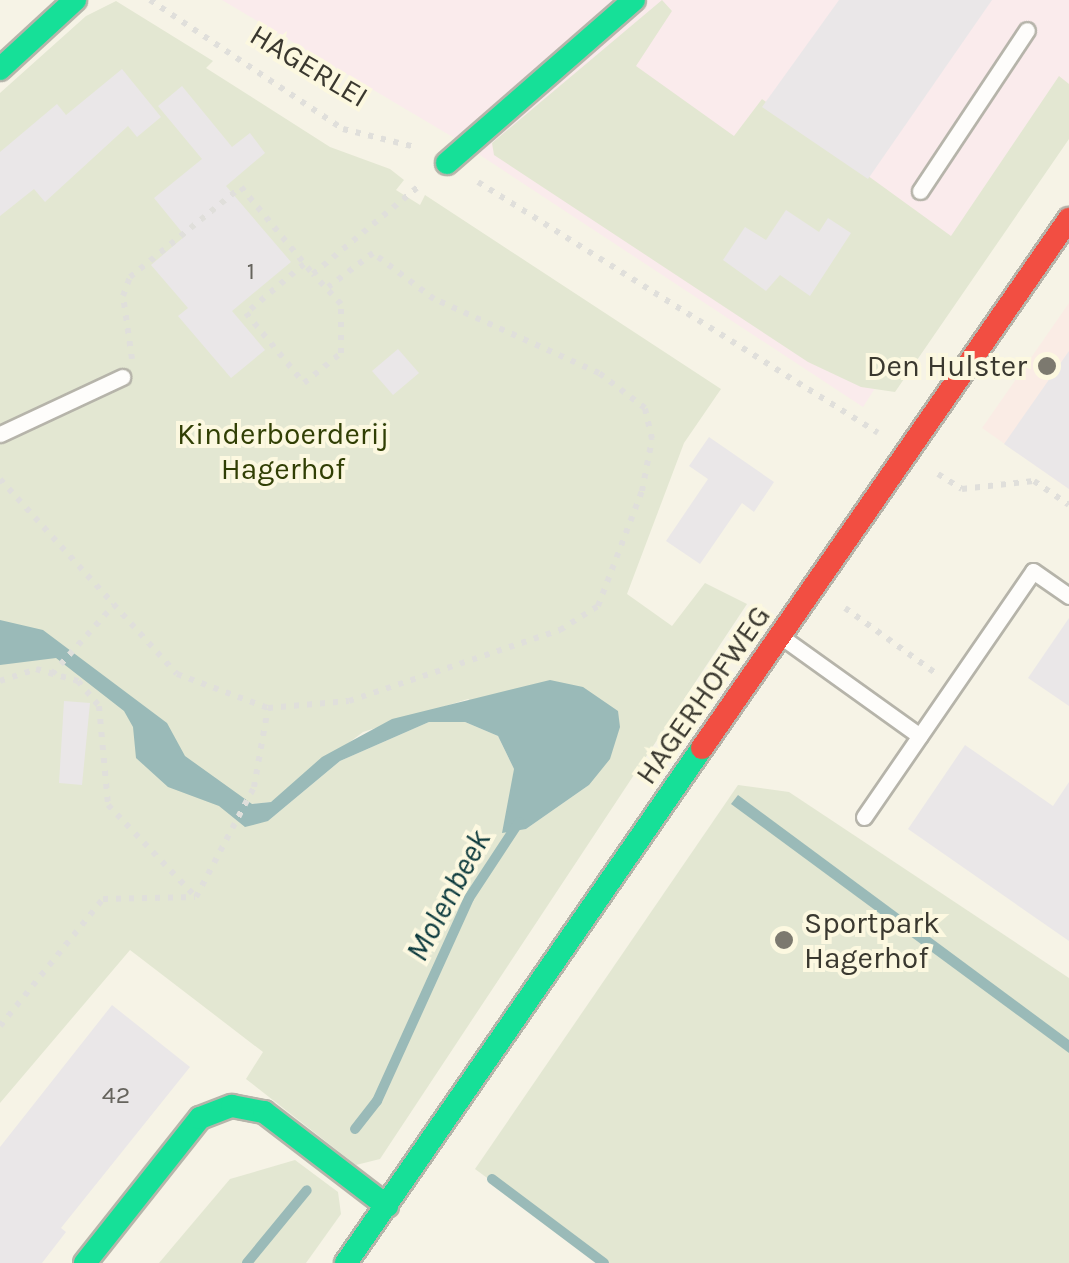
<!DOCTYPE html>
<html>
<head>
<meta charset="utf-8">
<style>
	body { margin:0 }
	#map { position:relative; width:1069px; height:1263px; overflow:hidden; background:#f6f3e6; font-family:Karla,sans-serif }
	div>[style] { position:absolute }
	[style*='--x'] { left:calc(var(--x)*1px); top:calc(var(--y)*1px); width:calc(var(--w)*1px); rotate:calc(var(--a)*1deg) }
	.industrial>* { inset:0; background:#faebec }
	.education>* { inset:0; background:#faece5 }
	.green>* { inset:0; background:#e3e7d2 }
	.water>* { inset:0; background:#9abab8 }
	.stream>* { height:10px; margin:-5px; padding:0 5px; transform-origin:5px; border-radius:5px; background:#9abab8 }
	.building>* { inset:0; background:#eae7e8 }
	.path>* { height:6px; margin-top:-3px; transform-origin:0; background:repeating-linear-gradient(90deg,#e0dfdb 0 5px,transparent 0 13px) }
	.roads { filter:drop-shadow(2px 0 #b6b4aa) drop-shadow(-2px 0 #b6b4aa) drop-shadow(0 2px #b6b4aa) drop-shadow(0 -2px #b6b4aa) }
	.lane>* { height:15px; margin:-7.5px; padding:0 7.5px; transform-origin:7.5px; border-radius:7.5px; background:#fefdfb }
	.fast>* { height:22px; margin:-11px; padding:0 11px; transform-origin:11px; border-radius:11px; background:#16e098 }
	.jam>* { height:22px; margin:-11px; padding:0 11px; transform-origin:11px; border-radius:11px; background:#f24e42 }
	.dots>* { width:28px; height:28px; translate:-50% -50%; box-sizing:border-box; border:5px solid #fcf8e0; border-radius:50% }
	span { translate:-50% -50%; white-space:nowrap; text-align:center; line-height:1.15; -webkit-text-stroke:8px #fcf8e0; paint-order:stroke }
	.number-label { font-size:25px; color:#66645d }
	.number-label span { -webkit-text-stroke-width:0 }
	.street-label { font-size:30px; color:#3a382f }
	.poi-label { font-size:30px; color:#3a382f }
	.right { translate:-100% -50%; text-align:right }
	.left { translate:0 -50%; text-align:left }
	.park-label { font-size:30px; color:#313f04 }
	.water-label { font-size:32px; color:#0d3b3e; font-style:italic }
</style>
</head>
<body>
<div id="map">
	<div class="industrial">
		<div style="clip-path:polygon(222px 0,1069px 0,1069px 85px,863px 407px,451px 136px)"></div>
	</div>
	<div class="education">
		<div style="clip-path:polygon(1069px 303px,1069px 489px,982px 428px)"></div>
	</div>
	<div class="green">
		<div style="clip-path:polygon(662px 0,672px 11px,636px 66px,734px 136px,762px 99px,951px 236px,1059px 76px,1069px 84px,1069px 139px,895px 392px,861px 387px,808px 362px,494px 155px,492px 143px)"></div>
		<div style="clip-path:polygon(evenodd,116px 1px,213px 61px,206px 68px,330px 147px,390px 169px,404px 180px,396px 190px,420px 205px,425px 195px,721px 389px,684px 443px,627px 594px,672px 626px,705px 583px,747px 604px,380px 1159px,356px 1165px,246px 1079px,263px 1052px,130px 950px,0 1103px,0 93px,86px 16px,116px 1px,468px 699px,589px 785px,526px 829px,512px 806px,514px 769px,498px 736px,465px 722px,429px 722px,340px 761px,268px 821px,251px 804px,271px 802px,363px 732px,468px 699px)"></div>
		<div style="clip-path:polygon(738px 785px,789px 792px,1069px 978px,1069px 1263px,603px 1263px,475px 1169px)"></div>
		<div style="clip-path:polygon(295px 1160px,338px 1192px,341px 1214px,306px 1263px,159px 1263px,230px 1179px)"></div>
	</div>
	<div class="water">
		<div style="clip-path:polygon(0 620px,43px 630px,167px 723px,185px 756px,252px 804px,271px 802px,322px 757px,392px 719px,550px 680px,583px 687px,618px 711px,620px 727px,610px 759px,589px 785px,526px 829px,502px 833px,514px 769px,498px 736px,465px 722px,429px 722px,340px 761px,268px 821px,245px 827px,219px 806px,168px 787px,136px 758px,133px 727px,124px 711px,56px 658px,0 665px)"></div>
		<div style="clip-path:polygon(738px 795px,1069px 1040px,1069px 1053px,731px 804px)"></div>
	</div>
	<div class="stream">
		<div style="--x:355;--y:1129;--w:36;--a:-52"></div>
		<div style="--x:377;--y:1101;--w:223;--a:-65.6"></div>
		<div style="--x:469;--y:898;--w:91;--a:-56.7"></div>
		<div style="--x:492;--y:1179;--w:140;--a:36.9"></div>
		<div style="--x:247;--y:1263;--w:94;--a:-50.6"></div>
	</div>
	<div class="building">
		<div style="clip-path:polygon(839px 0,992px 0,868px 179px,762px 107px)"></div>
		<div style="clip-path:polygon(122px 69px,161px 117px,137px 137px,128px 126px,45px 202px,34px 189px,0 216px,0 152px,57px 104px,66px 115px)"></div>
		<div style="clip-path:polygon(182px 86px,232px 147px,250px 133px,265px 153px,226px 186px,291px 262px,232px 311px,265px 350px,231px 378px,178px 316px,188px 308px,151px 265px,185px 236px,154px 198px,202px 159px,158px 106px)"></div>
		<div style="clip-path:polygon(786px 210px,819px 232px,828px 218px,851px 233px,810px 296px,780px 275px,766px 291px,723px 260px,745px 227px,766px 240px)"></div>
		<div style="clip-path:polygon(398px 349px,419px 373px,393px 395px,372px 371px)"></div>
		<div style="clip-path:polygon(1069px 351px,1069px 489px,1004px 444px)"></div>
		<div style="clip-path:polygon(709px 437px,774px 482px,754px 512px,742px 503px,700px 564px,666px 541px,708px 479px,689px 466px)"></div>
		<div style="clip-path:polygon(1069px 618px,1069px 706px,1028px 678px)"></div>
		<div style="clip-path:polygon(64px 701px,90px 703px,82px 785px,59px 783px)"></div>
		<div style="clip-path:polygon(965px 745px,1053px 806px,1069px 782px,1069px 941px,908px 829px)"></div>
		<div style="clip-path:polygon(112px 1005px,190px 1067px,61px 1228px,66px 1232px,42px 1263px,0 1263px,0 1147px)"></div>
	</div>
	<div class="path">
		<div style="--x:150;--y:0;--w:232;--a:33.8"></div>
		<div style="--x:343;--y:129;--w:74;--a:14"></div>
		<div style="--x:478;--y:182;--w:472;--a:32.1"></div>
		<div style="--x:304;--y:264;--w:76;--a:139.8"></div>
		<div style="--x:246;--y:313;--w:91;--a:50.4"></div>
		<div style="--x:304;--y:383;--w:48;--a:-39"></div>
		<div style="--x:341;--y:353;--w:49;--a:-90"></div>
		<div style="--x:341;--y:304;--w:41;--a:-133"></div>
		<div style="--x:132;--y:359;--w:64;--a:-98.1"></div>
		<div style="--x:123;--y:296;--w:20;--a:-70"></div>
		<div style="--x:130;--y:277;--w:143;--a:-39"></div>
		<div style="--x:241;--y:187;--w:113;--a:50.4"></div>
		<div style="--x:313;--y:274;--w:138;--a:-39.7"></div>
		<div style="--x:938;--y:474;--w:28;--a:32"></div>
		<div style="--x:962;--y:489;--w:72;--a:-6.3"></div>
		<div style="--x:1034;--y:481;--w:42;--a:34.4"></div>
		<div style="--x:0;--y:479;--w:263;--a:47.8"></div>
		<div style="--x:177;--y:674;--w:97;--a:20.5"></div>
		<div style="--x:268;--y:708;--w:81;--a:-4.9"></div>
		<div style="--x:349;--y:701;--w:223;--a:-18.6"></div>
		<div style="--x:560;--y:630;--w:45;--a:-32.3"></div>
		<div style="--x:598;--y:606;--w:123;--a:-69.1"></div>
		<div style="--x:642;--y:491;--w:53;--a:-79.1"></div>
		<div style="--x:652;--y:439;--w:32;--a:-103"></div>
		<div style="--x:645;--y:408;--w:58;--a:-142.7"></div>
		<div style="--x:599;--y:373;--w:181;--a:-155.8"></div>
		<div style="--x:434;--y:299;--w:76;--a:-143"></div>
		<div style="--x:373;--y:253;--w:56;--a:142.9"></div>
		<div style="--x:845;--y:608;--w:113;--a:35.7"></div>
		<div style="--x:52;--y:674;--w:93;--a:-48.1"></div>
		<div style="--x:0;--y:681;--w:38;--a:-18"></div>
		<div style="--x:36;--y:669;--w:44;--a:15.9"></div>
		<div style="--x:78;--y:681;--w:33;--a:50"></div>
		<div style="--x:99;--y:706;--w:99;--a:84.8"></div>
		<div style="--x:108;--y:805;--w:127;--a:46.3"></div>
		<div style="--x:196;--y:897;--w:124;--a:-62.2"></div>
		<div style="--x:254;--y:787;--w:80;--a:-80"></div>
		<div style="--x:0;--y:1026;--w:164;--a:-51"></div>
		<div style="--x:103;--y:899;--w:92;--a:-1.2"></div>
	</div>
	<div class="roads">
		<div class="lane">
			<div style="--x:920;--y:191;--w:193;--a:-56.4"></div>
			<div style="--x:0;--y:434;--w:135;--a:-25"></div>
			<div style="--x:783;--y:638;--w:168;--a:35.6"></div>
			<div style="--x:864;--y:817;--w:298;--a:-55.5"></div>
			<div style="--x:1033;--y:571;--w:44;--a:34.8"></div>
		</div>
		<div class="fast">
			<div style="--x:0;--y:69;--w:102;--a:-42.6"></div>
			<div style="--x:447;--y:163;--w:248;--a:-41.1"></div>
			<div style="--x:85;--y:1263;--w:185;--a:-51.6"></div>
			<div style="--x:200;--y:1118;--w:34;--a:-21"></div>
			<div style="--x:232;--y:1106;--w:33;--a:11"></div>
			<div style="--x:264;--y:1112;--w:155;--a:37.4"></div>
			<div style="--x:346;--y:1263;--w:626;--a:-55.35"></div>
		</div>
		<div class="jam">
			<div style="--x:702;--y:748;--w:644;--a:-55.25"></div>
		</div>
	</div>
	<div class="dots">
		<div style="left:1047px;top:366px;background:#7c796f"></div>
		<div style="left:784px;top:940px;background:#7c796f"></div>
	</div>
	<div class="number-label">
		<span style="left:251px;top:271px">1</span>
		<span style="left:116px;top:1095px">42</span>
	</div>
	<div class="street-label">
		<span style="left:309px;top:66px;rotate:31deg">HAGERLEI</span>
		<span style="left:703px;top:695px;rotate:-55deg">HAGERHOFWEG</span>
	</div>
	<div class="poi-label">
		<span class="right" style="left:1027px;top:366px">Den Hulster</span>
		<span class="left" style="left:804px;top:940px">Sportpark<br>Hagerhof</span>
	</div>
	<div class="park-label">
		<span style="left:283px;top:451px">Kinderboerderij<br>Hagerhof</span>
	</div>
	<div class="water-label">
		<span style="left:449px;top:896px;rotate:-62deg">Molenbeek</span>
	</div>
</div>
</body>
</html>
